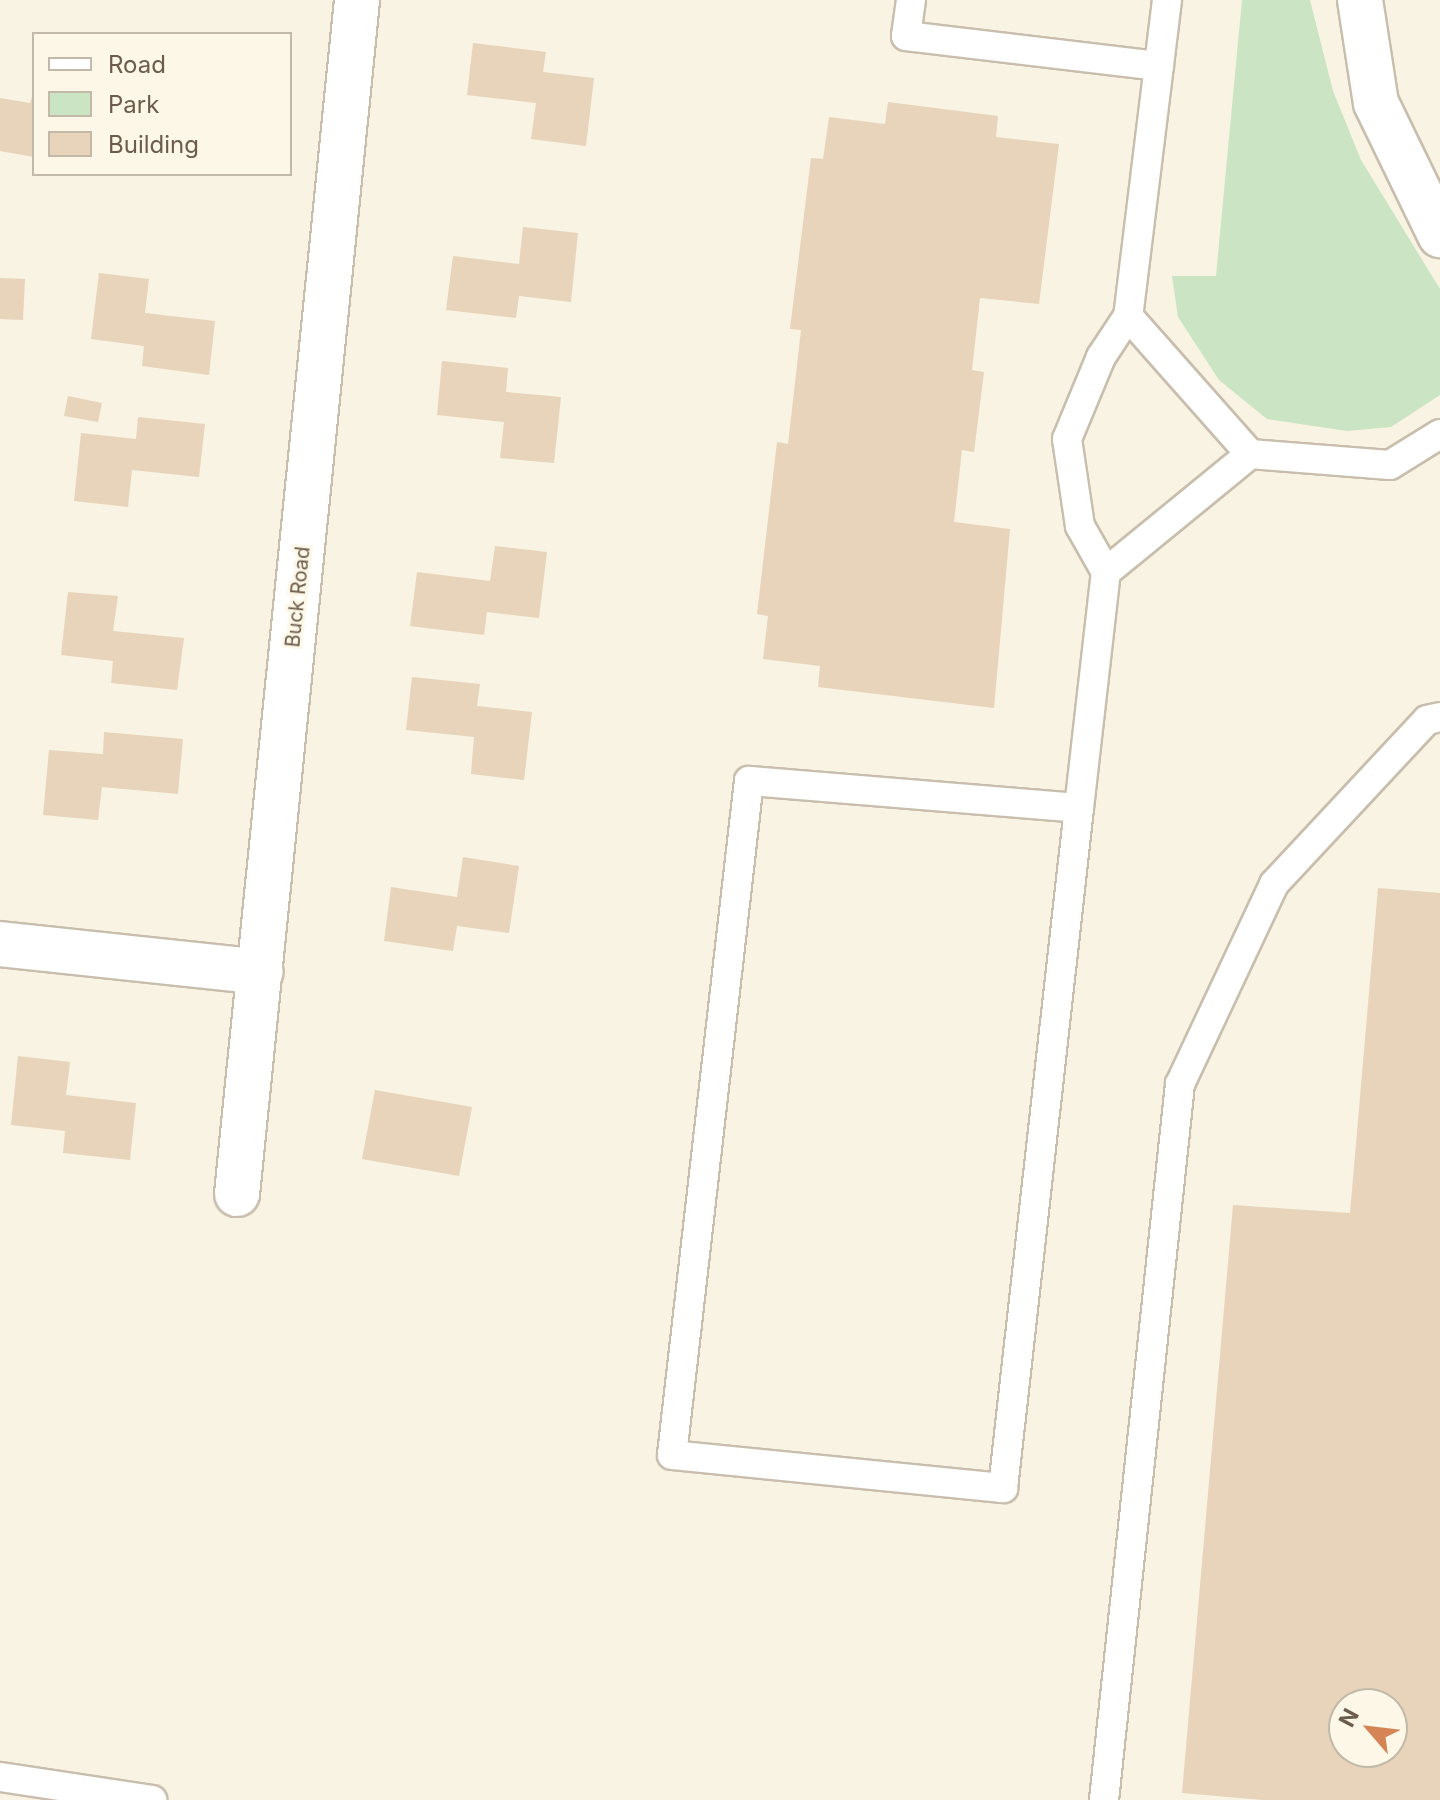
<!DOCTYPE html>
<html>
<head>
<meta charset="utf-8">
<style>
	body { margin:0 }
	#map { position:relative; width:1440px; height:1800px; overflow:hidden; background:#f8f3e2; font-family:Inter,sans-serif }
	div>[style] { position:absolute }
	[style*='--x'] { left:calc(var(--x)*1px); top:calc(var(--y)*1px); width:calc(var(--w)*1px); rotate:calc(var(--a)*1deg) }
	.green>* { inset:0; background:#cbe4c3 }
	.building>* { inset:0; background:#e7d4bb }
	.roads { filter:drop-shadow(2px 0 #c9bead) drop-shadow(-2px 0 #c9bead) drop-shadow(0 2px #c9bead) drop-shadow(0 -2px #c9bead) }
	.service>* { height:28px; margin:-14px; padding:0 14px; transform-origin:14px; border-radius:14px; background:#fff }
	.minor>* { height:44px; margin:-22px; padding:0 22px; transform-origin:22px; border-radius:22px; background:#fff }
	span { translate:-50% -50%; white-space:nowrap; text-align:center; line-height:1.15; -webkit-text-stroke:6px #fcf7e7; paint-order:stroke }
	.street-label { font-size:20px; color:#6c5c4c }
	.legend { position:absolute; left:32px; top:32px; width:260px; height:144px; box-sizing:border-box; background:#fcf7e7; border:2px solid #c2b9a9; margin:0; padding:10px 14px; list-style:none; font-size:24px; color:#6c5c4c }
	.legend li { display:flex; align-items:center; gap:16px; height:40px }
	.legend b { width:40px; border:2px solid #c2b9a9 }
	.north { position:absolute; left:1328px; top:1688px; width:80px; height:80px; box-sizing:border-box; background:#fcf7e7; border:2px solid #c2b9a9; border-radius:50%; rotate:298deg; font-size:22px; font-weight:700; line-height:32px; text-align:center; color:#6c5c4c }
	.north::after { content:''; display:block; margin:auto; width:28px; height:36px; background:#d48455; clip-path:polygon(50% 0,100% 100%,50% 72%,0 100%) }
</style>
</head>
<body>
<div id="map">
	<div class="green">
		<div style="clip-path:polygon(1242px 0,1310px 0,1333px 91px,1361px 160px,1440px 289px,1440px 395px,1391px 427px,1347px 431px,1267px 419px,1219px 380px,1178px 317px,1172px 276px,1216px 276px)"></div>
	</div>
	<div class="building">
		<div style="clip-path:polygon(473px 43px,546px 52px,543px 72px,594px 78px,586px 146px,531px 139px,536px 103px,467px 95px)"></div>
		<div style="clip-path:polygon(34px 90px,34px 157px,0 151px,0 98px,30px 103px)"></div>
		<div style="clip-path:polygon(888px 102px,998px 116px,996px 137px,1059px 144px,1039px 304px,980px 298px,972px 370px,984px 372px,974px 452px,962px 450px,954px 522px,1010px 529px,994px 708px,818px 687px,820px 666px,763px 659px,768px 616px,757px 614px,777px 442px,788px 444px,801px 330px,790px 329px,811px 158px,823px 159px,829px 117px,885px 124px)"></div>
		<div style="clip-path:polygon(523px 227px,578px 233px,571px 302px,519px 296px,516px 318px,446px 310px,453px 256px,519px 264px)"></div>
		<div style="clip-path:polygon(99px 273px,149px 279px,145px 313px,215px 321px,209px 375px,142px 366px,144px 346px,91px 339px)"></div>
		<div style="clip-path:polygon(0 278px,25px 279px,23px 320px,0 319px)"></div>
		<div style="clip-path:polygon(442px 361px,508px 368px,506px 392px,561px 397px,554px 463px,500px 458px,504px 422px,437px 415px)"></div>
		<div style="clip-path:polygon(68px 396px,102px 403px,98px 422px,64px 416px)"></div>
		<div style="clip-path:polygon(138px 417px,205px 424px,199px 477px,132px 470px,128px 507px,74px 501px,81px 433px,136px 439px)"></div>
		<div style="clip-path:polygon(495px 546px,547px 552px,539px 618px,487px 612px,484px 635px,410px 626px,417px 572px,490px 581px)"></div>
		<div style="clip-path:polygon(68px 592px,118px 596px,113px 631px,184px 638px,177px 690px,111px 683px,113px 661px,61px 655px)"></div>
		<div style="clip-path:polygon(412px 677px,480px 684px,477px 706px,532px 712px,524px 780px,471px 774px,474px 737px,406px 730px)"></div>
		<div style="clip-path:polygon(104px 732px,183px 739px,178px 794px,102px 787px,98px 820px,43px 815px,49px 750px,103px 754px)"></div>
		<div style="clip-path:polygon(463px 857px,519px 866px,509px 933px,457px 926px,453px 951px,384px 941px,391px 887px,457px 897px)"></div>
		<div style="clip-path:polygon(evenodd,1378px 888px,1440px 893px,1440px 1800px,1263px 1800px,1182px 1793px,1233px 1205px,1350px 1213px,1378px 888px,1344px 1704px,1392px 1704px,1392px 1752px,1344px 1752px,1344px 1704px)"></div>
		<div style="clip-path:polygon(18px 1056px,70px 1062px,66px 1095px,136px 1103px,130px 1160px,63px 1153px,65px 1131px,11px 1125px)"></div>
		<div style="clip-path:polygon(375px 1090px,472px 1107px,459px 1176px,362px 1159px)"></div>
	</div>
	<div class="roads">
		<div class="service">
			<div style="--x:911;--y:0;--w:36;--a:98"></div>
			<div style="--x:906;--y:36;--w:255;--a:6.8"></div>
			<div style="--x:1167;--y:0;--w:318;--a:97"></div>
			<div style="--x:1128;--y:316;--w:184;--a:48.5"></div>
			<div style="--x:1106;--y:572;--w:53;--a:-119.5"></div>
			<div style="--x:1080;--y:526;--w:88;--a:-98.5"></div>
			<div style="--x:1067;--y:439;--w:89;--a:-67.5"></div>
			<div style="--x:1101;--y:357;--w:49;--a:-56.6"></div>
			<div style="--x:1079;--y:808;--w:331;--a:-175.3"></div>
			<div style="--x:749;--y:781;--w:678;--a:96.52"></div>
			<div style="--x:672;--y:1455;--w:333;--a:5.7"></div>
			<div style="--x:1003;--y:1488;--w:684;--a:-83.62"></div>
			<div style="--x:1079;--y:808;--w:238;--a:-83.5"></div>
			<div style="--x:1106;--y:572;--w:186;--a:-39.3"></div>
			<div style="--x:1250;--y:454;--w:140;--a:4.5"></div>
			<div style="--x:1390;--y:465;--w:59;--a:-31.8"></div>
			<div style="--x:0;--y:1777;--w:154;--a:8.6"></div>
			<div style="--x:1104;--y:1800;--w:720;--a:-83.94"></div>
			<div style="--x:1180;--y:1084;--w:221;--a:-64.8"></div>
			<div style="--x:1274;--y:884;--w:224;--a:-47"></div>
			<div style="--x:1427;--y:720;--w:13;--a:-13"></div>
		</div>
		<div class="minor">
			<div style="--x:1360;--y:0;--w:104;--a:81.2"></div>
			<div style="--x:1376;--y:103;--w:147;--a:64.1"></div>
			<div style="--x:0;--y:944;--w:262;--a:6.1"></div>
			<div style="--x:237;--y:1194;--w:1200;--a:-84.26"></div>
		</div>
	</div>
	<div class="street-label">
		<span style="left:298px;top:597px;rotate:-84deg">Buck Road</span>
	</div>
	<ul class="legend">
	<li><b style="height:10px;background:#fff"></b>Road</li>
	<li><b style="height:22px;background:#cbe4c3"></b>Park</li>
	<li><b style="height:22px;background:#e7d4bb"></b>Building</li>
	</ul>
	<div class="north">N</div>
</div>
</body>
</html>
